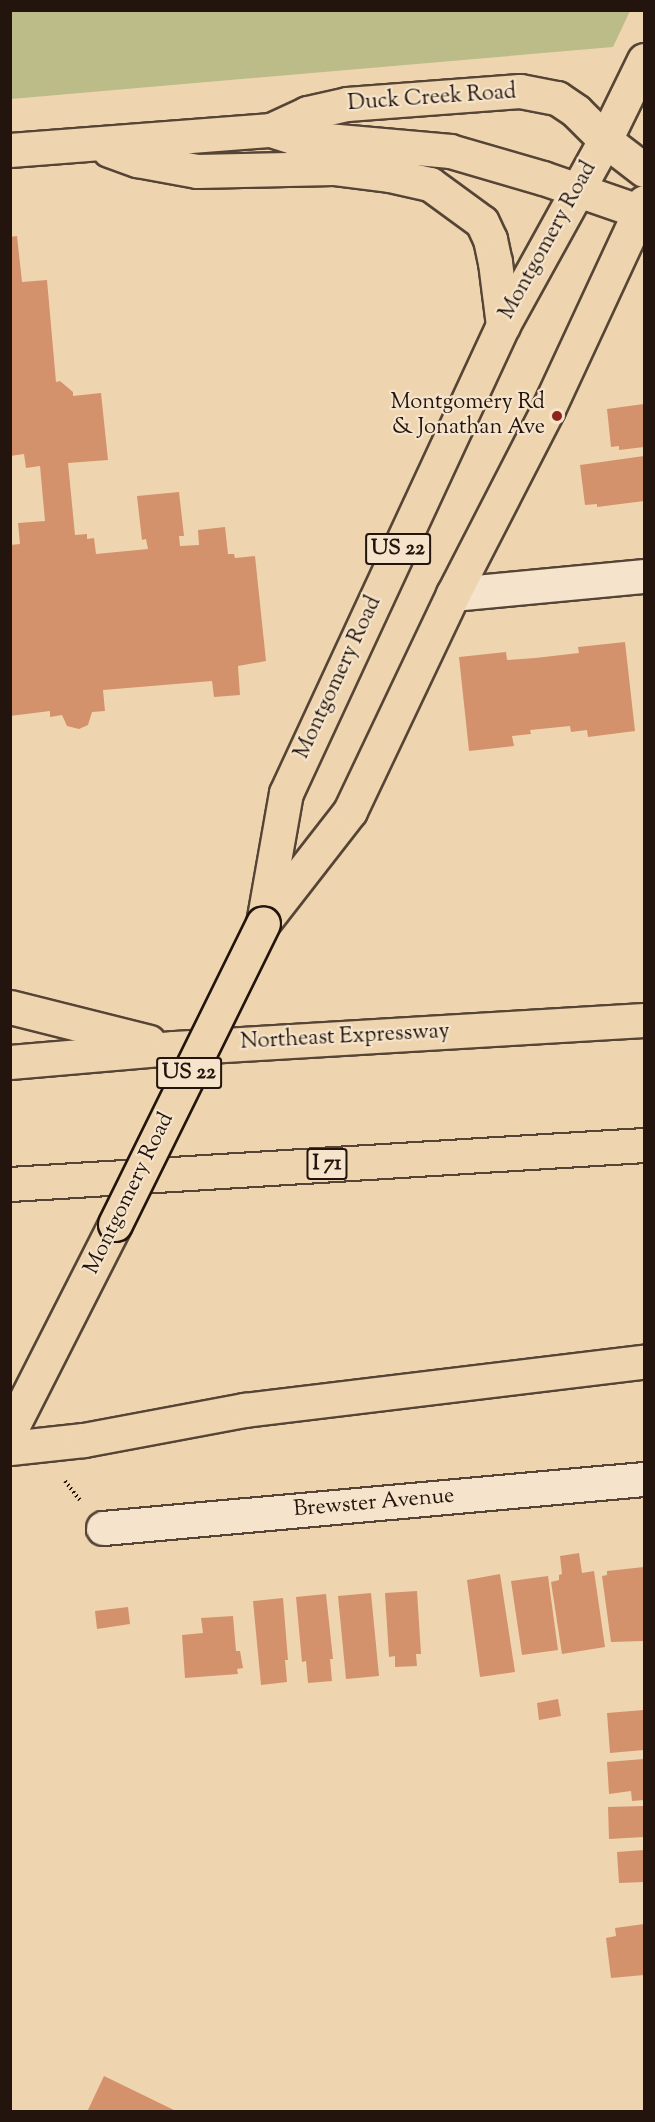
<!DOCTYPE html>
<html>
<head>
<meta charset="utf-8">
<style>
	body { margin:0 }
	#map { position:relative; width:655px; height:2122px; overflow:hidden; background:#efd5af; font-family:"Sorts Mill Goudy",serif }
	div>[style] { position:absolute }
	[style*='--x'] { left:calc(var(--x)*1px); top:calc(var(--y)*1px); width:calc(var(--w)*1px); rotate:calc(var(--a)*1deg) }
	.green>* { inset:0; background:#bcbc88 }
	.building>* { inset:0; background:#d3926b }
	.path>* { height:4px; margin-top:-2px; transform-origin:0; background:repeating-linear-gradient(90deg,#23150d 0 1.5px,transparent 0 4.5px) }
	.roads { filter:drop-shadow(2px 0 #564536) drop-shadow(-2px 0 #564536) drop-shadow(0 2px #564536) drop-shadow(0 -2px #564536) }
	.minor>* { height:33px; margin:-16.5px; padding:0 16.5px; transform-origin:16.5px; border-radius:16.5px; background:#f5e4cb }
	.primary>* { height:33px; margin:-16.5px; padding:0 16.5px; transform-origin:16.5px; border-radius:16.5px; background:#efd5af }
	.motorway>* { height:33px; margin:-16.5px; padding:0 16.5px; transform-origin:16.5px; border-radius:16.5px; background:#efd5af }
	.bridges { filter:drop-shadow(2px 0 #23150d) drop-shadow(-2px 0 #23150d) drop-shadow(0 2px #23150d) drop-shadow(0 -2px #23150d) }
	.primary-bridge>* { height:33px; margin:-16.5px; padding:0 16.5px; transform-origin:16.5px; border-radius:16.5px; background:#efd5af }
	.dots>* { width:16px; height:16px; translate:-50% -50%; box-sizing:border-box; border:3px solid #f5e4cb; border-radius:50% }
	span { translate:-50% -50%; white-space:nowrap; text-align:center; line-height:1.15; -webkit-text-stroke:4.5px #f5e4cb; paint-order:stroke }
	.shield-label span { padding:2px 4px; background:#f5e4cb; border:2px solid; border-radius:4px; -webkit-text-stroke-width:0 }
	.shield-label { font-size:21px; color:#23150d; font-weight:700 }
	.street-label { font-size:22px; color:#23150d }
	.poi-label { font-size:22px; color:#23150d }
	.right { translate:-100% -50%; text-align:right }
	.frame { position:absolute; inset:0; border:12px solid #23150d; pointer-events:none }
</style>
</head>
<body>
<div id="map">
	<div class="green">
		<div style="clip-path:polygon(11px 10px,630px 10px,630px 11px,613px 47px,11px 99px)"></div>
	</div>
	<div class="building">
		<div style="clip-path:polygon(17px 236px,22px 282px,47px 280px,56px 382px,60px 381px,73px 392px,73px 396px,101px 393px,108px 460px,68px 463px,75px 535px,87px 534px,87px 539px,94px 538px,96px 554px,148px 549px,146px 539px,142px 540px,137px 496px,179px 492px,184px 536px,179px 536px,180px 546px,199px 545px,198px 530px,225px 527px,228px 554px,234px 554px,235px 558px,255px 556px,266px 661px,238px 666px,240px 695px,214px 697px,212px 681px,103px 690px,105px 711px,92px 712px,88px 725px,79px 729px,67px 726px,62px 715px,50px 717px,50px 711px,10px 716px,10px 545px,20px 544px,18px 523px,45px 521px,40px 466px,26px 468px,24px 454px,10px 456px,10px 237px)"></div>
		<div style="clip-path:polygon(644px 404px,644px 447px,619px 450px,619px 446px,611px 447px,607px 409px)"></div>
		<div style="clip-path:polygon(644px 456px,644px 501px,597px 507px,597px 504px,585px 505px,580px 465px)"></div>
		<div style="clip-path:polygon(625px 642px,635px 731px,588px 737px,587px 730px,571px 732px,570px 726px,530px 730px,531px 734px,512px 736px,514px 746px,469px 751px,459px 657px,506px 652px,507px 660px,535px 658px,579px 653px,578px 647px)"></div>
		<div style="clip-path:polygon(579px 1553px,582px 1573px,594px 1571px,605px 1647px,562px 1654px,551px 1582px,559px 1580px,559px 1575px,562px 1574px,560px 1556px)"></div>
		<div style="clip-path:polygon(644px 1567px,644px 1641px,611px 1642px,602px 1576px,607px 1575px,607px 1571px)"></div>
		<div style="clip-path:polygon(500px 1574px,515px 1672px,480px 1677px,467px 1580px)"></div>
		<div style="clip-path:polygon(548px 1576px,558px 1650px,522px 1655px,511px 1581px)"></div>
		<div style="clip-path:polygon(417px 1591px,421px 1654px,416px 1654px,417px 1666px,395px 1667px,395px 1656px,389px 1657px,385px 1593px)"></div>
		<div style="clip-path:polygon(371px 1593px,379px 1676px,346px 1679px,338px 1596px)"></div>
		<div style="clip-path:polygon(326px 1594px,333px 1659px,330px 1659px,332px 1681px,308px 1683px,306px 1661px,302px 1662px,296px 1597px)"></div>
		<div style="clip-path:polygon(283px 1598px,288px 1660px,285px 1660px,287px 1682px,261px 1685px,253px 1601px)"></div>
		<div style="clip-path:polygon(128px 1607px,130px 1624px,97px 1629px,95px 1611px)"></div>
		<div style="clip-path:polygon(233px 1616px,236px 1651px,240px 1651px,243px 1668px,237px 1669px,238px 1674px,185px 1678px,182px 1635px,203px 1633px,201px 1618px)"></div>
		<div style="clip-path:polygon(558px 1699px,561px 1716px,539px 1720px,537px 1703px)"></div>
		<div style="clip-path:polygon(644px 1710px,644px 1750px,610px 1753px,607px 1713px)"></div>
		<div style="clip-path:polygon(644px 1759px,644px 1800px,632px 1801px,631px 1791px,609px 1794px,607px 1762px)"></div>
		<div style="clip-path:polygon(644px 1806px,644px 1837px,609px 1839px,608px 1807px)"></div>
		<div style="clip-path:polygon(644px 1850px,644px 1882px,619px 1883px,617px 1852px)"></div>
		<div style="clip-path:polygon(644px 1924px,644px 1975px,611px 1978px,606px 1938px,616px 1936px,615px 1928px)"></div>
		<div style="clip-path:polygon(104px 2076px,178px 2112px,87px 2112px)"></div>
	</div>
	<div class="path">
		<div style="--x:65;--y:1481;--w:24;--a:52"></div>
	</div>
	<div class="roads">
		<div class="minor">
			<div style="--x:453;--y:594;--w:192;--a:-5.4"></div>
			<div style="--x:103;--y:1528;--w:543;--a:-5.18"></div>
		</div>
		<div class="primary">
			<div style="--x:271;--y:130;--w:40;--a:-25"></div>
			<div style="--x:307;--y:113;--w:41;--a:-12.7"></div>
			<div style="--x:347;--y:104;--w:173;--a:-4.3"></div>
			<div style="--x:520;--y:91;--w:38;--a:11"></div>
			<div style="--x:557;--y:98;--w:23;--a:34"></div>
			<div style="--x:576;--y:111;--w:41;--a:45"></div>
			<div style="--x:605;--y:140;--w:49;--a:37.6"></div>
			<div style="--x:10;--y:150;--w:262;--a:-4.4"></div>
			<div style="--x:271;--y:130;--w:23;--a:18"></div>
			<div style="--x:293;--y:137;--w:158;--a:5.1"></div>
			<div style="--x:450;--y:151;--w:97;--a:16.2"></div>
			<div style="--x:543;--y:178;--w:104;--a:19.1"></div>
			<div style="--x:109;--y:150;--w:30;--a:20"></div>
			<div style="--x:137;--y:160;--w:61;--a:10.4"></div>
			<div style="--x:197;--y:171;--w:136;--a:-1.3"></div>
			<div style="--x:333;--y:168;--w:56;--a:7.1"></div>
			<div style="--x:389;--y:175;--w:42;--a:12.4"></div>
			<div style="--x:430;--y:184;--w:64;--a:36.2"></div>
			<div style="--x:482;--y:222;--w:19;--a:65"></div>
			<div style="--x:490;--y:239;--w:24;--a:78"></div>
			<div style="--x:495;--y:262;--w:64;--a:82.8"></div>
			<div style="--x:266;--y:919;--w:137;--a:-52.1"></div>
			<div style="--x:350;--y:811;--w:240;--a:-64.6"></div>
			<div style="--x:453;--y:594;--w:208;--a:-62.8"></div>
			<div style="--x:548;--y:409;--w:228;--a:-65.1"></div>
			<div style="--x:263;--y:923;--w:132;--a:-80"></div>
			<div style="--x:286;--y:793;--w:516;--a:-65.12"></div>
			<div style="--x:503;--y:325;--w:211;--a:-61.1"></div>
			<div style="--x:605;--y:140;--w:89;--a:-64"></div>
			<div style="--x:10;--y:1431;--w:232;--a:-63.1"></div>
		</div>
		<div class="motorway">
			<div style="--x:10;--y:1007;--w:143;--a:14.1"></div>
			<div style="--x:10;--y:1062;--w:165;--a:-4.9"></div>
			<div style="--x:174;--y:1048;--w:471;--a:-3.4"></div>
			<div style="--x:10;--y:1184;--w:635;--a:-3.52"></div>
			<div style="--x:10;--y:1448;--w:74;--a:-6.2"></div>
			<div style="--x:84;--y:1440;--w:164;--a:-10.6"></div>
			<div style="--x:245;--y:1410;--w:402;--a:-6.9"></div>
		</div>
	</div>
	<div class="bridges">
		<div class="primary-bridge">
			<div style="--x:115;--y:1224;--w:335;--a:-63.8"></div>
		</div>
	</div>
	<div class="dots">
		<div style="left:557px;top:416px;background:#8f2418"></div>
	</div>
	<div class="shield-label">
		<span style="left:398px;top:549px">US 22</span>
		<span style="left:189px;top:1073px">US 22</span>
		<span style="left:327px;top:1164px">I 71</span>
	</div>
	<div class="street-label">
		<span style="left:432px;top:99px;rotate:-4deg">Duck Creek Road</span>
		<span style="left:549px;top:241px;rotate:-61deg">Montgomery Road</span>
		<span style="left:339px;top:678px;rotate:-65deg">Montgomery Road</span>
		<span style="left:345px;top:1038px;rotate:-3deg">Northeast Expressway</span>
		<span style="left:130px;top:1194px;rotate:-64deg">Montgomery Road</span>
		<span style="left:374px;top:1504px;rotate:-5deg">Brewster Avenue</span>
	</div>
	<div class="poi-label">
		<span class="right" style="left:545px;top:416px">Montgomery Rd<br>&amp; Jonathan Ave</span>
	</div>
	<div class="frame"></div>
</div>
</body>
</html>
